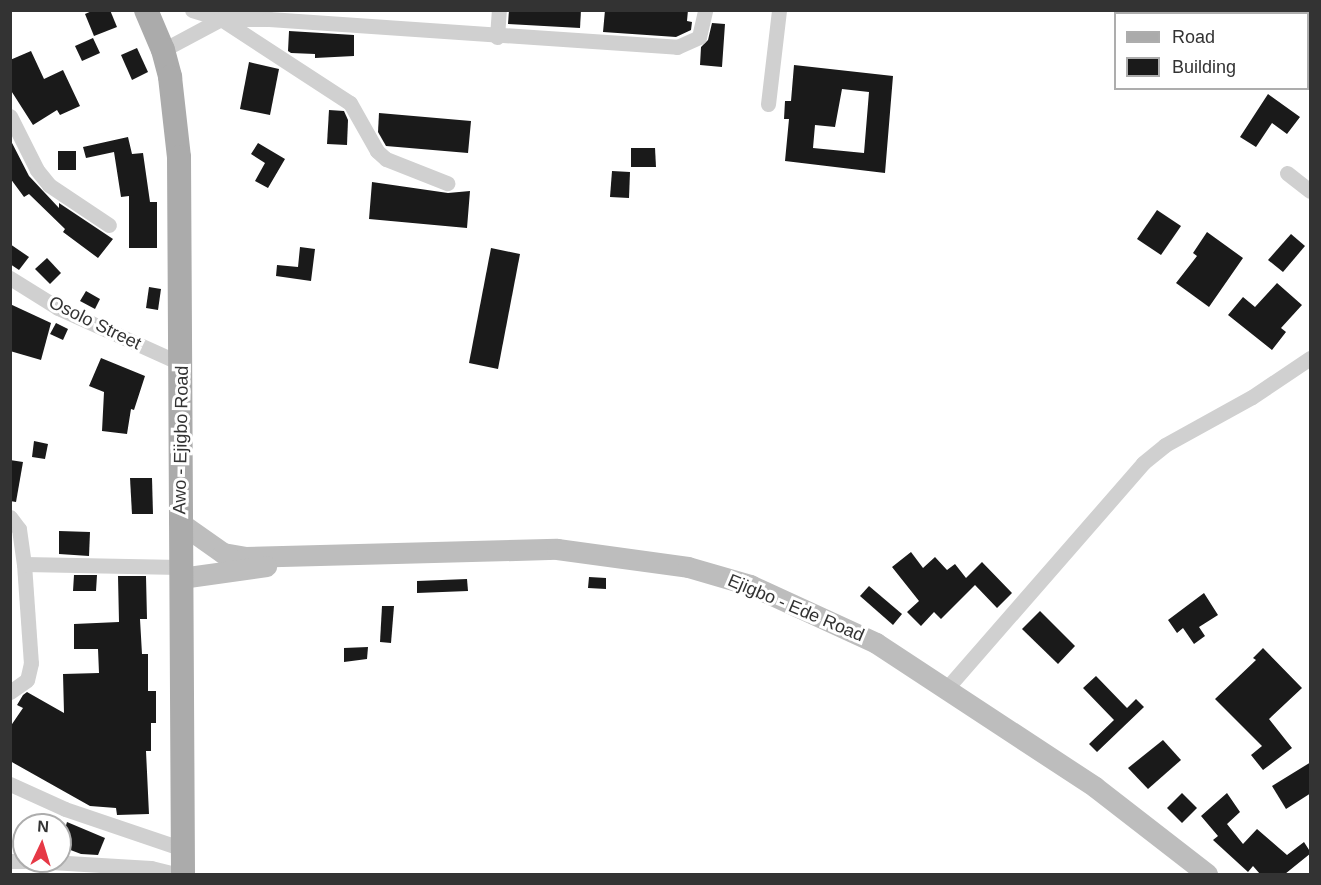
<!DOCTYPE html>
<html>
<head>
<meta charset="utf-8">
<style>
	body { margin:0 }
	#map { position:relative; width:1321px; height:885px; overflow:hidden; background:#fff; font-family:Arial,sans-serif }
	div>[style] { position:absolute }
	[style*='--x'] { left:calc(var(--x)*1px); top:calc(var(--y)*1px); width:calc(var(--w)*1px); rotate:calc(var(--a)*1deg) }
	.building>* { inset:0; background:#1a1a1a }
	.street>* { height:15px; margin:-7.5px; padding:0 7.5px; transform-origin:7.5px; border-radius:7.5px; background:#d0d0d0 }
	.secondary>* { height:21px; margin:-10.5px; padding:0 10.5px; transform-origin:10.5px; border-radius:10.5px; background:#bdbdbd }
	.primary>* { height:24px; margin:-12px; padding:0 12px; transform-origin:12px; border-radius:12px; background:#ababab }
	span { translate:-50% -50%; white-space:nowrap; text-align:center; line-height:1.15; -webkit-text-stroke:6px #fff; paint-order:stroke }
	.street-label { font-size:18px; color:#333 }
	.frame { position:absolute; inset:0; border:12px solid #333; pointer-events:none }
	.legend { position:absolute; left:1114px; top:12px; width:195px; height:78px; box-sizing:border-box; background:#fff; border:2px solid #adadad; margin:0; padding:8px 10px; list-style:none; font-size:18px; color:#333 }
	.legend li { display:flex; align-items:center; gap:12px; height:30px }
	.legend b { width:30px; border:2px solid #adadad }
	.north { position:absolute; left:12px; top:813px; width:60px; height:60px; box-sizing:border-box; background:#fff; border:2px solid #adadad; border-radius:50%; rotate:4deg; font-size:16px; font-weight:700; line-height:24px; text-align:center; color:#333 }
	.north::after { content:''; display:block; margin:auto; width:21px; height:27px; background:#e63946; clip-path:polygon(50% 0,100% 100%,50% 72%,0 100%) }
</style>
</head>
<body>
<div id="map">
	<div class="building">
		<div style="clip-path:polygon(94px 10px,110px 10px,117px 27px,94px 36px,85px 14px)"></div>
		<div style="clip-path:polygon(509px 10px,581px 10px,580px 28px,508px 24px)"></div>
		<div style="clip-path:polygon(605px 10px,688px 10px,687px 21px,692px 22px,691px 30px,676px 37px,603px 32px)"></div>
		<div style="clip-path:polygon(712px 23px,725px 24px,722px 67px,700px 65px,701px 47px,708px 40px)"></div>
		<div style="clip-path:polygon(289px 31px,354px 35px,354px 56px,315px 58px,315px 54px,291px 53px,288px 51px)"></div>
		<div style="clip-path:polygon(93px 38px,100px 53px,82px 61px,75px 46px)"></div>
		<div style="clip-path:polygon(137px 48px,148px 72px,132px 80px,121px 55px)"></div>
		<div style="clip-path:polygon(31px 51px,44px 79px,63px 70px,80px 106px,60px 115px,57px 110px,33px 125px,10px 89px,10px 60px)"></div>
		<div style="clip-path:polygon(249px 62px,279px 69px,270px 115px,240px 109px)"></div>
		<div style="clip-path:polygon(evenodd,794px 65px,893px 76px,885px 173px,785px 161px,789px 119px,784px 119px,785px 101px,791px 101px,794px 65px,842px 89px,869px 92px,864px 153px,813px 148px,815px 125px,835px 127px,842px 89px)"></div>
		<div style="clip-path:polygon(1268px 94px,1300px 117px,1287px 134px,1272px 123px,1256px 147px,1240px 137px)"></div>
		<div style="clip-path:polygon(329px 110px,344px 111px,348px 120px,347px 145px,327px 144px)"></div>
		<div style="clip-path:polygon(379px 113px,471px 121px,468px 153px,386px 146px,378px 132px)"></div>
		<div style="clip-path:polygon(128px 137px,132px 154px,143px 153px,150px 202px,157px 202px,157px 248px,129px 248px,129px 196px,121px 197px,114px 152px,86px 158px,83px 147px)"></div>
		<div style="clip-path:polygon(10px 139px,29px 176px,59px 208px,59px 203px,113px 239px,98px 258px,63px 232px,65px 229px,29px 194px,24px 197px,10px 178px)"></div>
		<div style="clip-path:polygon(258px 143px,285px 159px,268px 188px,255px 181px,265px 163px,251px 154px)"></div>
		<div style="clip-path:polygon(631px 148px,655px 148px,656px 167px,631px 167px)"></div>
		<div style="clip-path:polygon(58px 151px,76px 151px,76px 170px,58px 170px)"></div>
		<div style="clip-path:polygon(612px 171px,630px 172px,629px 198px,610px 197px)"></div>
		<div style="clip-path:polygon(372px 182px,448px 193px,470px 191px,467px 228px,369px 219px)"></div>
		<div style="clip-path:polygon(1157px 210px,1181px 226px,1161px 255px,1137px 239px)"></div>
		<div style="clip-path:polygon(1207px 232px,1243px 258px,1209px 307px,1176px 283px,1197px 256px,1193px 253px)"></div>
		<div style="clip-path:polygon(1291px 234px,1305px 246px,1283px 272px,1268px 260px)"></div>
		<div style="clip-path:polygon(10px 244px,29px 257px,19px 270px,10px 264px)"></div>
		<div style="clip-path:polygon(300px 247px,315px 249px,311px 281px,276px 276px,277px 265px,298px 267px)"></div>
		<div style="clip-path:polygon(491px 248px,520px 254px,498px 369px,469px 363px)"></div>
		<div style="clip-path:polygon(47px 258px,61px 273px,50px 284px,35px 269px)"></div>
		<div style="clip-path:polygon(1277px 283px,1302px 305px,1281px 328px,1286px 332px,1272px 350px,1228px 315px,1243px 297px,1255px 307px)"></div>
		<div style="clip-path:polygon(149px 287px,161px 289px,158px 310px,146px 308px)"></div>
		<div style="clip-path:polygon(86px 291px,100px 299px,95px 309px,80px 301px)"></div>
		<div style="clip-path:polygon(10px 304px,51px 323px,41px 360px,10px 351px)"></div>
		<div style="clip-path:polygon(56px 323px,68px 329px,63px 340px,50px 334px)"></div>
		<div style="clip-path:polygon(101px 358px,145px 376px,134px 410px,131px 409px,127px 434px,102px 431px,104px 392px,89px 386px)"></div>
		<div style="clip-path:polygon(34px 441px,48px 444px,45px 459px,32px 457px)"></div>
		<div style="clip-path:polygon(10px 460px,23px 462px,16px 502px,10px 501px)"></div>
		<div style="clip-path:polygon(130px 478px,152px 478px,153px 514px,132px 514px)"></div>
		<div style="clip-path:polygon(59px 531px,90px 532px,89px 556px,59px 554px)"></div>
		<div style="clip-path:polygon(911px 552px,923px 568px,935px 557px,947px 570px,955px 564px,966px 578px,982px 562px,1012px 593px,997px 608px,975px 585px,941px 619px,934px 612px,921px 626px,907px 612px,919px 601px,892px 567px)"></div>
		<div style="clip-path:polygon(74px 575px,97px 575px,96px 591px,73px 591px)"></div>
		<div style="clip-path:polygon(118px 576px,146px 576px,147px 619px,140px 619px,142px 654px,148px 654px,148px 691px,156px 691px,156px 723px,151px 723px,151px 751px,146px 751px,149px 814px,117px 815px,116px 808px,90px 806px,10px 761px,10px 727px,23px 708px,17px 705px,23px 695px,27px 692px,64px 713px,63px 674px,99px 673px,98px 649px,74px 649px,74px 624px,119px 622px)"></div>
		<div style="clip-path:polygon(589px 577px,606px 578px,606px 589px,588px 588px)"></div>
		<div style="clip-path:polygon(467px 579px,468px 591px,417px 593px,417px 581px)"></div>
		<div style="clip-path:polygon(869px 586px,902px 614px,893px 625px,860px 596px)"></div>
		<div style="clip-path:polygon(1204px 593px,1218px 615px,1199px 627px,1205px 636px,1194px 644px,1183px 628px,1177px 633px,1168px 620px)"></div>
		<div style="clip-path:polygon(382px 606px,394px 606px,391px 643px,380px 642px)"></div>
		<div style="clip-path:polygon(1040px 611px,1075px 646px,1058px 664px,1022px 629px)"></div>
		<div style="clip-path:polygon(368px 647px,367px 659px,344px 662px,344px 648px)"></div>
		<div style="clip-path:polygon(1263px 648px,1302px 688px,1269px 719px,1292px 748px,1263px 770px,1251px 755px,1262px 746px,1215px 699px,1256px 660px,1253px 658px)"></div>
		<div style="clip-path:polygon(1096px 676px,1127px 708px,1136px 699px,1144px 707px,1097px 752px,1089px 744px,1114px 720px,1083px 688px)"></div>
		<div style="clip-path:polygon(1163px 740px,1181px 760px,1148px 789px,1128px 768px)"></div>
		<div style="clip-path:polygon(1311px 762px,1311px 793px,1286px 809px,1272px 786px)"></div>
		<div style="clip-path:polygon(1182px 793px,1197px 808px,1182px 823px,1167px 808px)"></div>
		<div style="clip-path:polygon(1227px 793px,1240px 812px,1227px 824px,1243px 844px,1257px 829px,1287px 855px,1304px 842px,1311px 853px,1285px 874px,1260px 874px,1253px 866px,1248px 872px,1213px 840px,1218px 836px,1201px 816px)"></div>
		<div style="clip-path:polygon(67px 822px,105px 838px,98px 855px,81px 854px,60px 846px)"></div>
	</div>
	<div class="street">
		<div style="--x:192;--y:10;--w:30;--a:17"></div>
		<div style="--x:221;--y:19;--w:154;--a:33.1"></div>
		<div style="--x:350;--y:103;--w:55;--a:60.6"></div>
		<div style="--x:377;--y:151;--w:12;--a:42"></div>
		<div style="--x:386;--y:159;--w:66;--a:21.5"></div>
		<div style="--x:497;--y:37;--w:27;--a:-86"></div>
		<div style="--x:163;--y:50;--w:66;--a:-28.1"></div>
		<div style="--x:221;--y:19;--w:48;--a:0"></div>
		<div style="--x:269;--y:19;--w:409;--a:3.9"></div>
		<div style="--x:677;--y:47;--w:24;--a:-24"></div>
		<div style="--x:699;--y:37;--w:28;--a:-77"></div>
		<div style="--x:768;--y:104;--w:95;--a:-83.3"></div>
		<div style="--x:10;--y:116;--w:60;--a:63.4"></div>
		<div style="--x:37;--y:170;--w:19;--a:51"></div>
		<div style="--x:49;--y:185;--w:72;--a:33.7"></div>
		<div style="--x:1287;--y:173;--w:29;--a:38"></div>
		<div style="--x:10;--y:278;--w:57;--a:32"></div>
		<div style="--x:58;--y:308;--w:136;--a:24.3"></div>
		<div style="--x:10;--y:517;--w:15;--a:53"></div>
		<div style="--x:19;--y:529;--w:35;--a:82"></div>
		<div style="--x:24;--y:564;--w:99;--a:86"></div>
		<div style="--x:31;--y:663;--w:17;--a:103"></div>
		<div style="--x:27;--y:680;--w:21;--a:145"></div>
		<div style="--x:24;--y:564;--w:156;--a:1.1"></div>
		<div style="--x:947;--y:688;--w:298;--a:-48.9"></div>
		<div style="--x:1143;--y:463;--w:28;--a:-39"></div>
		<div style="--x:1165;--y:445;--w:99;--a:-28.9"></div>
		<div style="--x:1252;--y:397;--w:70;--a:-33.9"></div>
		<div style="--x:10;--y:784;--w:60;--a:24.4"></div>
		<div style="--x:65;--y:809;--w:125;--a:18.7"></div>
		<div style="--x:10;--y:861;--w:14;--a:0"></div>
		<div style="--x:34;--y:861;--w:117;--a:3.4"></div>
		<div style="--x:151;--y:868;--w:25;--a:14"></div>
	</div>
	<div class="secondary">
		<div style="--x:179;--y:522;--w:54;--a:35.2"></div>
		<div style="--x:223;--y:553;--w:22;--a:10"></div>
		<div style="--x:245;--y:557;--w:312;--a:-1.5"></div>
		<div style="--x:557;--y:549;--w:132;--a:7.8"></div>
		<div style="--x:688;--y:567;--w:65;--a:16.2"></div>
		<div style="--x:750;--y:585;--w:139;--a:24.7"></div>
		<div style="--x:876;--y:643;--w:262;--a:33.3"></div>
		<div style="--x:1095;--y:787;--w:142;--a:37.8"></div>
		<div style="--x:181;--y:578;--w:86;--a:-8"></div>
	</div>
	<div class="primary">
		<div style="--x:146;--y:10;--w:43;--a:67"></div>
		<div style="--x:163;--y:50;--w:28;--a:75"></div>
		<div style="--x:170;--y:77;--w:81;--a:83.6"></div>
		<div style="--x:179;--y:157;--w:717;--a:89.68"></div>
	</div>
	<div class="street-label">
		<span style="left:95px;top:323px;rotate:26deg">Osolo Street</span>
		<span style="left:181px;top:440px;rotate:-89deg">Awo - Ejigbo Road</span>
		<span style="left:796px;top:608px;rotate:23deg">Ejigbo - Ede Road</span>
	</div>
	<div class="frame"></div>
	<ul class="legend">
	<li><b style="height:8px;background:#ababab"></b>Road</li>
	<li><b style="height:16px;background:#1a1a1a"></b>Building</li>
	</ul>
	<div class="north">N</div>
</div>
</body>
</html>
